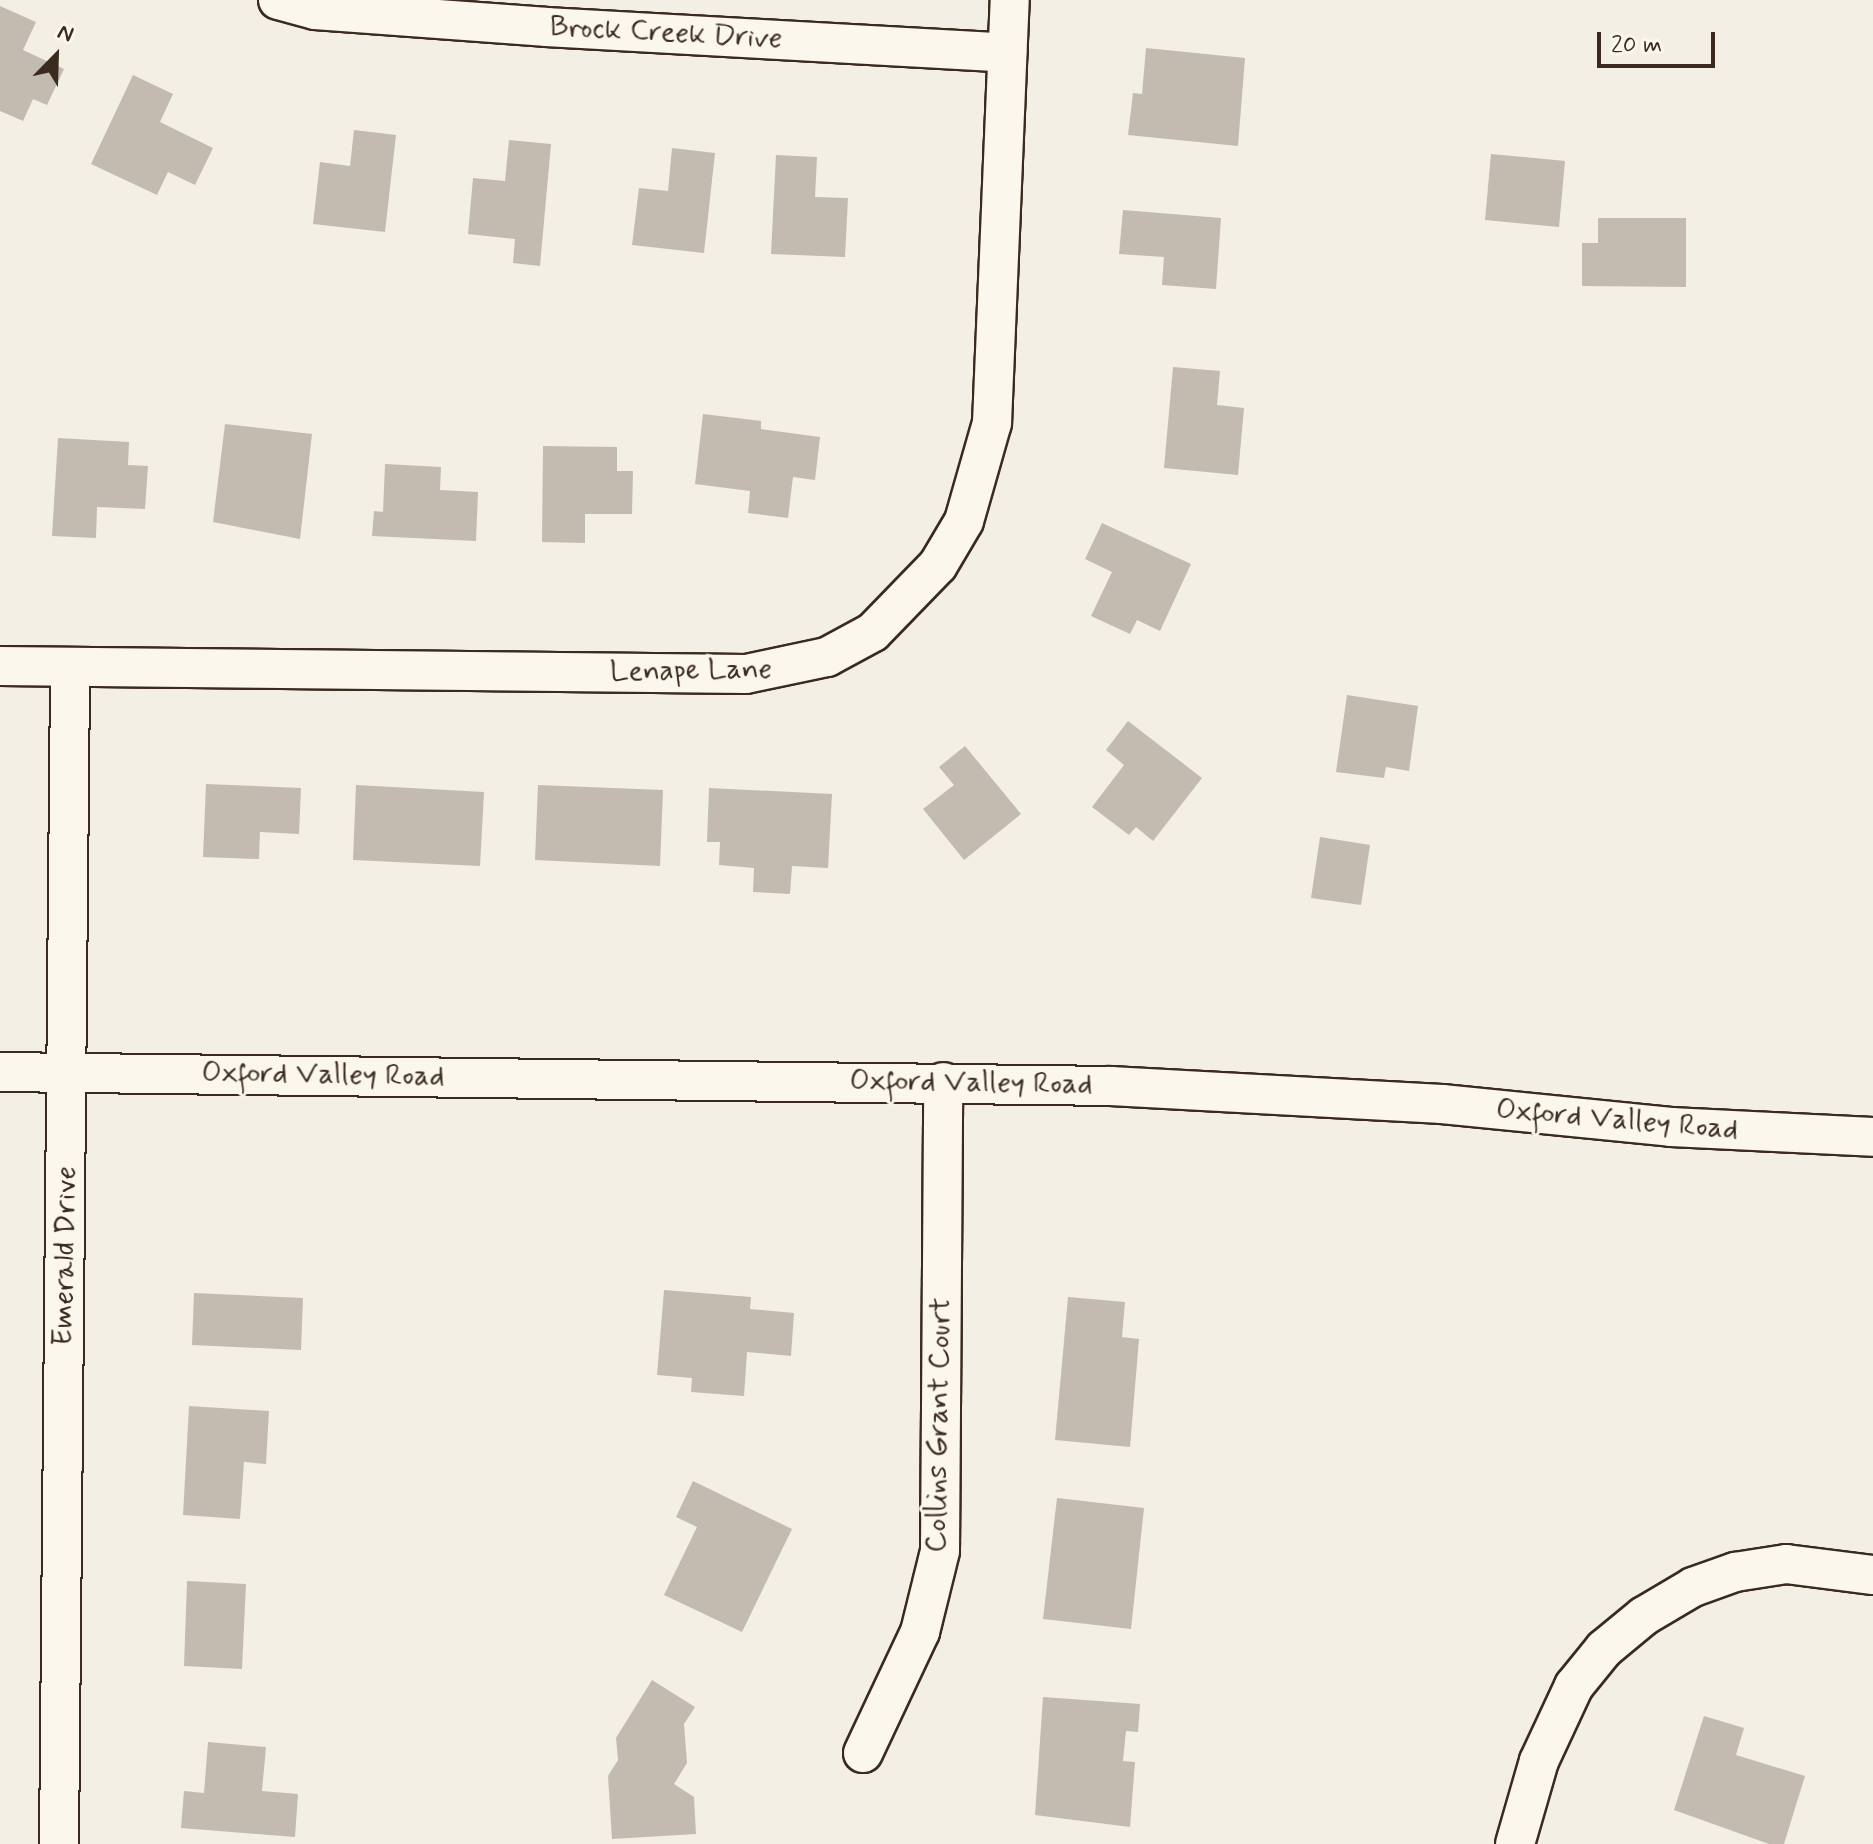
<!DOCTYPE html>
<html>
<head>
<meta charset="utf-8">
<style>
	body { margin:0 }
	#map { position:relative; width:1873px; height:1844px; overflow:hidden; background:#f3efe4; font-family:Mynerve,sans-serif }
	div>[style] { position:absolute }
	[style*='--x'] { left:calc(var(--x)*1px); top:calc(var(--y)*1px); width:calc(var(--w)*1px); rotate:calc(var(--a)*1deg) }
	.building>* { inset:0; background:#c3bbb0 }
	.roads { filter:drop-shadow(2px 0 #3b2a1e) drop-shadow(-2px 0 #3b2a1e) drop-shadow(0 2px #3b2a1e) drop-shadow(0 -2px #3b2a1e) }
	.minor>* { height:38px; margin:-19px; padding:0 19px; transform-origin:19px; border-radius:19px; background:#fbf7ec }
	span { translate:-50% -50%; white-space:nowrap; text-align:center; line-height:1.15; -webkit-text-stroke:6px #fbf7ec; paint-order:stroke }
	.street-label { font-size:30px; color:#3b2a1e }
	.north { position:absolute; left:16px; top:16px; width:80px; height:80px; -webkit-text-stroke:6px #fbf7ec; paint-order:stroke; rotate:23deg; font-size:22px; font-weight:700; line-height:32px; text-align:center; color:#3b2a1e }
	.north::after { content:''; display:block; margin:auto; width:28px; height:36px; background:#3b2a1e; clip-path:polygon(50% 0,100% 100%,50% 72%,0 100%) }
	.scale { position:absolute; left:1597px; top:32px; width:118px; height:36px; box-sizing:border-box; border:4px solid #3b2a1e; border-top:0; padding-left:10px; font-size:24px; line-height:28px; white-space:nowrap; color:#3b2a1e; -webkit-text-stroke:6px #fbf7ec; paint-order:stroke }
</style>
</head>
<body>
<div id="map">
	<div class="building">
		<div style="clip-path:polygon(0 6px,36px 22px,23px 50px,64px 69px,47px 105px,33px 99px,23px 121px,0 111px)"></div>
		<div style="clip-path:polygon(1146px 48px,1245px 58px,1238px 146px,1128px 135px,1133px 93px,1142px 94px)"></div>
		<div style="clip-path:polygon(133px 75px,173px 94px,160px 122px,213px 148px,195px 185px,168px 172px,157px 195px,91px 164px)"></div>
		<div style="clip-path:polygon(354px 130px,396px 135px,385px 232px,313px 224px,320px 162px,350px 166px)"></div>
		<div style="clip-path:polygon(509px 140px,551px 144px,540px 266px,513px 263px,515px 239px,468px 234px,473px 178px,505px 181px)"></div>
		<div style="clip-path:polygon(672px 148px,715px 153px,704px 253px,632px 245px,639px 188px,668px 191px)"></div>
		<div style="clip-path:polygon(1491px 154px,1565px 161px,1559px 227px,1485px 220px)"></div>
		<div style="clip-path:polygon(776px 155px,817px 157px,815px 197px,848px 198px,845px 257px,771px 254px)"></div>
		<div style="clip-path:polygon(1123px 210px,1221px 218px,1216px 289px,1162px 285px,1164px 257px,1119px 254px)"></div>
		<div style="clip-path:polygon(1598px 218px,1686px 218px,1686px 287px,1582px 286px,1582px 243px,1598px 243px)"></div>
		<div style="clip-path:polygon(1173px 367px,1220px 371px,1217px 405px,1244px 408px,1238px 475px,1164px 468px)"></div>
		<div style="clip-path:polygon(703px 414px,761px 421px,761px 429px,820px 437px,815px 480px,793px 477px,788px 518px,748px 513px,750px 491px,695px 484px)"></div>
		<div style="clip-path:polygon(225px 424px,312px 434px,300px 539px,213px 522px)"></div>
		<div style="clip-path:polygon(58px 438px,129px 442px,128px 465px,148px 466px,145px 509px,97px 507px,96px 538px,52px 536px)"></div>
		<div style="clip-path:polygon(543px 446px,617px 447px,617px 471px,633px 471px,632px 514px,585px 514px,585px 543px,542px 542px)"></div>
		<div style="clip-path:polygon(385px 464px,441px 467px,440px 490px,478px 492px,476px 541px,372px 536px,374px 511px,383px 512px)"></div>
		<div style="clip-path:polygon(1102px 523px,1191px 564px,1160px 631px,1137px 620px,1130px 634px,1091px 616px,1112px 572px,1085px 559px)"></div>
		<div style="clip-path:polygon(1347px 695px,1418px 706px,1409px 771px,1386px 767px,1384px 778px,1336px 772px)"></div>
		<div style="clip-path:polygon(1128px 721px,1202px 778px,1153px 841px,1136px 827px,1129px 835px,1092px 807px,1124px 765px,1106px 750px)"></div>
		<div style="clip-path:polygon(965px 746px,1021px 814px,964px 860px,923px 809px,954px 785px,939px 767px)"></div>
		<div style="clip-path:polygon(206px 784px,301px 788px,299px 834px,260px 832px,259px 859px,203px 857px)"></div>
		<div style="clip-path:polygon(356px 785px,484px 792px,480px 866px,353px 860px)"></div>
		<div style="clip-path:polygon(538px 785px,663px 790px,660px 866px,535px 860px)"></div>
		<div style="clip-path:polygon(709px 788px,832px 794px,828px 868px,792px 866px,790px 894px,753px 892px,754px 868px,719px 865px,720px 842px,707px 842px)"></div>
		<div style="clip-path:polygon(1320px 837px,1370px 845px,1361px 905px,1311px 898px)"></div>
		<div style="clip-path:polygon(664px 1290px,751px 1297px,750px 1309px,794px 1313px,791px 1356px,747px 1352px,744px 1396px,691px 1392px,692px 1378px,657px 1375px)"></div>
		<div style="clip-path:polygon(194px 1293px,303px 1298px,301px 1350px,192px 1345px)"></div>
		<div style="clip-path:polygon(1068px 1297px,1125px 1302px,1122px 1337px,1139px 1339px,1130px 1447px,1055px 1440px)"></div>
		<div style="clip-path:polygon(189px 1406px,269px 1411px,266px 1464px,244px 1462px,240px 1519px,183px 1515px)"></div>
		<div style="clip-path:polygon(693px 1481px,792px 1529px,742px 1632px,664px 1595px,697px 1527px,676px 1517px)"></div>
		<div style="clip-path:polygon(1057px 1498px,1144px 1508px,1131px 1629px,1043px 1619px)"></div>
		<div style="clip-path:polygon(187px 1581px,246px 1584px,242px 1669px,184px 1666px)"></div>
		<div style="clip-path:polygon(652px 1680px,695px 1707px,684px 1724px,687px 1763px,674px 1784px,694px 1797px,696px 1834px,612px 1839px,608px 1776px,618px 1760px,616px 1738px)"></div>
		<div style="clip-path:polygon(1043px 1697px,1140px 1704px,1138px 1732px,1126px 1731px,1123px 1761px,1135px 1762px,1130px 1827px,1035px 1815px)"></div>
		<div style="clip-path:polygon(1704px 1716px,1744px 1728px,1736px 1755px,1805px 1776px,1784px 1844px,1769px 1844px,1674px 1810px)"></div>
		<div style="clip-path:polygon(208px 1742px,266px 1747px,262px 1791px,298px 1794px,295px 1837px,181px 1828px,184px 1791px,204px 1793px)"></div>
	</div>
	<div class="roads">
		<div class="minor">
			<div style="--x:278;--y:0;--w:38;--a:15"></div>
			<div style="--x:315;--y:10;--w:233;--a:4.2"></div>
			<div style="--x:547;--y:27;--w:461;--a:3.2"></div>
			<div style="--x:0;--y:666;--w:746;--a:0.61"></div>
			<div style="--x:746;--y:674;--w:83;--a:-11.9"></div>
			<div style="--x:827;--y:657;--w:52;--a:-28.5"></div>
			<div style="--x:873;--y:632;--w:93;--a:-45.9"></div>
			<div style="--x:938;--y:565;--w:51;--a:-59.4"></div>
			<div style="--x:964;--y:521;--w:102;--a:-74.1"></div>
			<div style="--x:992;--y:423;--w:423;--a:-87.6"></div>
			<div style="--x:0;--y:1072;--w:1111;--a:0.72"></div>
			<div style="--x:1111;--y:1086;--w:331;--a:3.1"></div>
			<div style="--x:1442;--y:1104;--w:230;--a:5.7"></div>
			<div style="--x:1671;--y:1127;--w:202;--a:2.8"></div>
			<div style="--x:863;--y:1753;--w:134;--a:-64.8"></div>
			<div style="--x:920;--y:1632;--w:83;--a:-76.1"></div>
			<div style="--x:940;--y:1551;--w:469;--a:-89.6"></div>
			<div style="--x:59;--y:1844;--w:1177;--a:-89.46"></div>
			<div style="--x:1515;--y:1844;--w:86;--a:-73.9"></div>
			<div style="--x:1539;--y:1761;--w:83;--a:-65"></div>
			<div style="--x:1574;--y:1686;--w:48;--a:-51"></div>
			<div style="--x:1604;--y:1649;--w:52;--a:-39.5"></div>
			<div style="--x:1644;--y:1616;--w:57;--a:-30.6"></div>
			<div style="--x:1693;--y:1587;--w:45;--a:-19.7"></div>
			<div style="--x:1735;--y:1572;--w:52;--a:-8.9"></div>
			<div style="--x:1786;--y:1564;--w:88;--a:7.2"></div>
		</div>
	</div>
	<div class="street-label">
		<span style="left:666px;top:33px;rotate:3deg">Brock Creek Drive</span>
		<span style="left:691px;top:671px;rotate:-1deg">Lenape Lane</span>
		<span style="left:323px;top:1075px;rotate:1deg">Oxford Valley Road</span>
		<span style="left:971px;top:1083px;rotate:1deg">Oxford Valley Road</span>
		<span style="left:1617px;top:1120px;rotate:5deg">Oxford Valley Road</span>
		<span style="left:65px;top:1256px;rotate:-89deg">Emerald Drive</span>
		<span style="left:939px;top:1425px;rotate:-89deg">Collins Grant Court</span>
	</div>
	<div class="north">N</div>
	<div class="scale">20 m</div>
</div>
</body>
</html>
